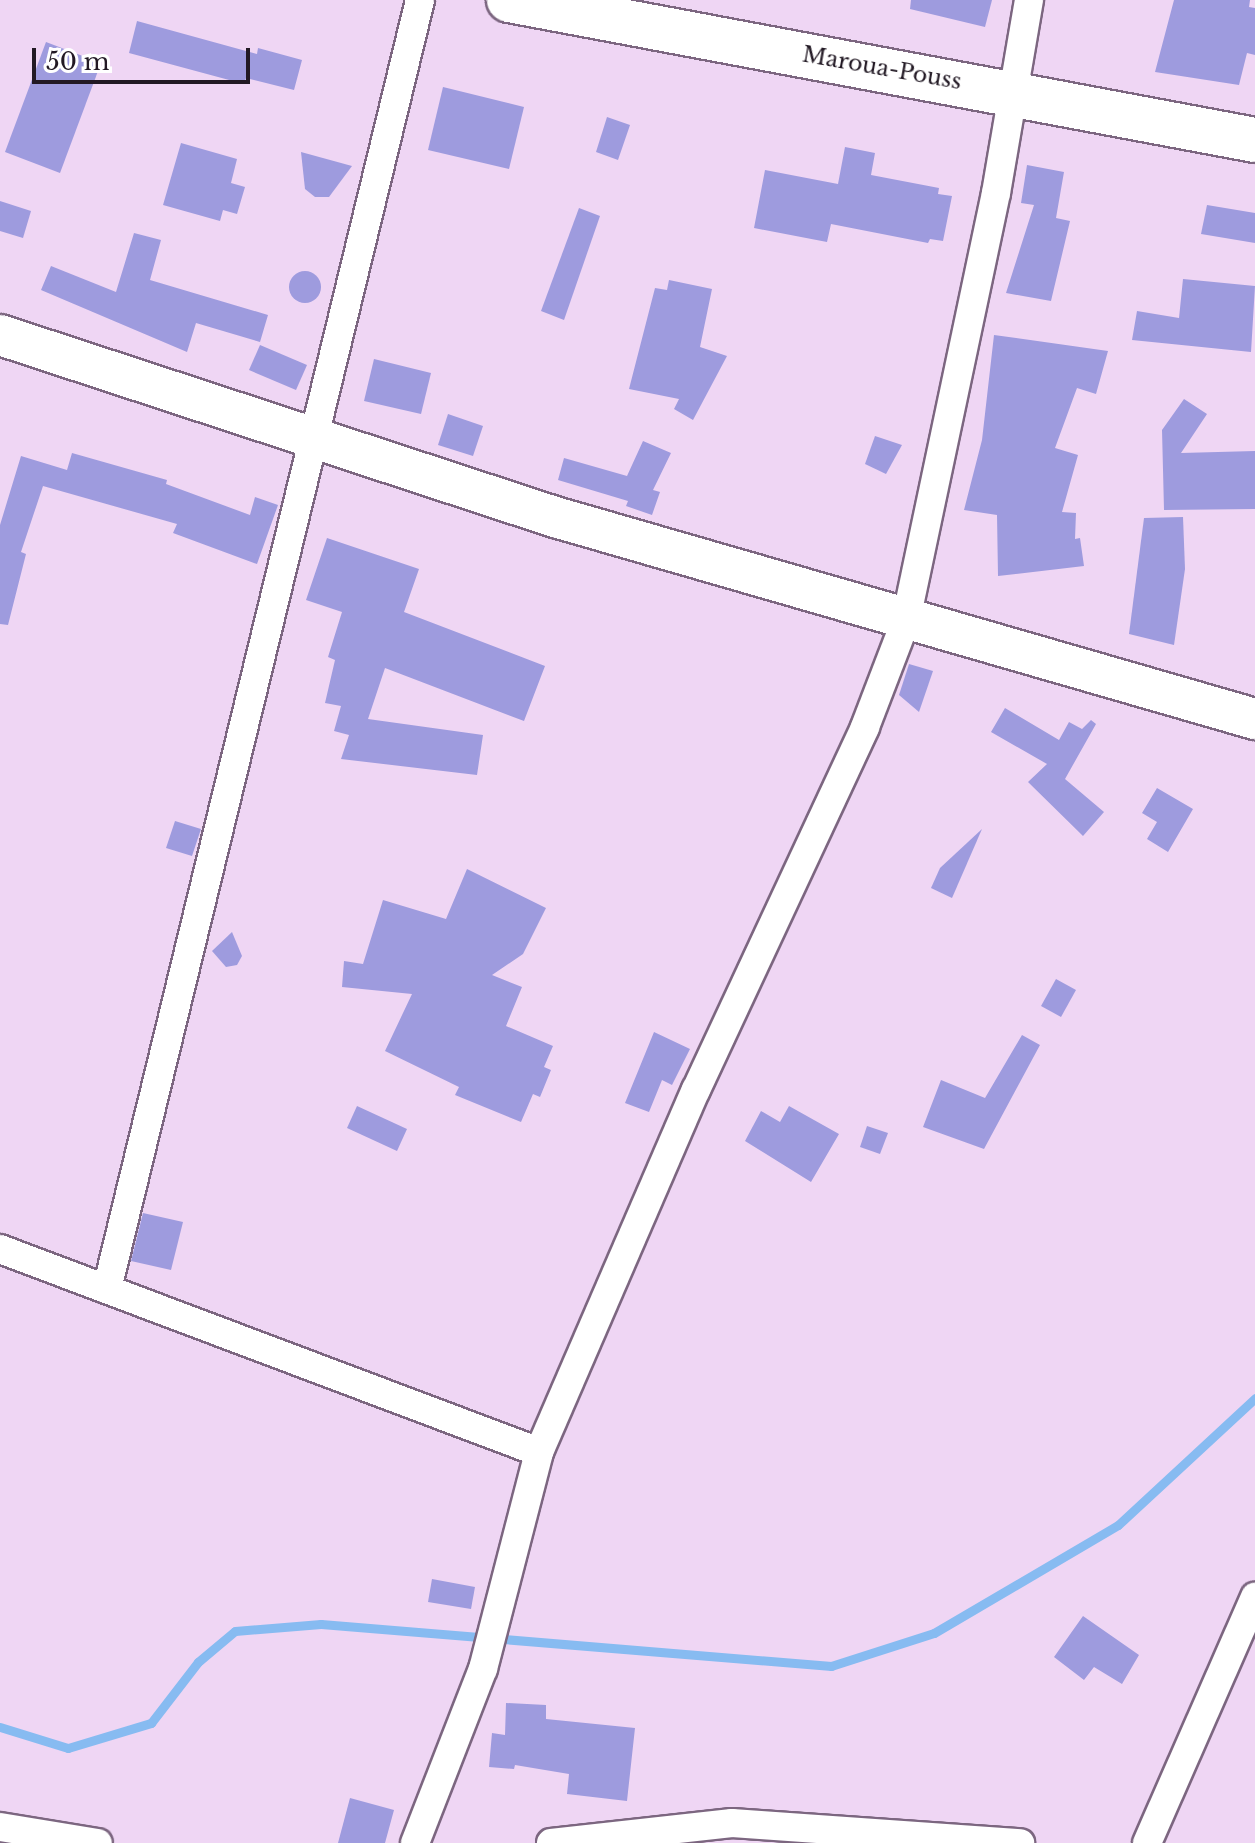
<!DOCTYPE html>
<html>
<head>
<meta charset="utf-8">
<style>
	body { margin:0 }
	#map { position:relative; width:1255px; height:1843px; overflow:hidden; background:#efd6f4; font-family:"Libre Baskerville",serif }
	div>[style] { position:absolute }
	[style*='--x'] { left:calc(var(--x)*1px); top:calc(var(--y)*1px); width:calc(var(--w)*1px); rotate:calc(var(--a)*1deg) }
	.stream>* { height:9px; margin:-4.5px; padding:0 4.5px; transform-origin:4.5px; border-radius:4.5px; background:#87bbf1 }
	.building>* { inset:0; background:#9e9bde }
	.round { border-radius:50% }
	.roads { filter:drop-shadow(2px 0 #7c6680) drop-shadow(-2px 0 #7c6680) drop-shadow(0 2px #7c6680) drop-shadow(0 -2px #7c6680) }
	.street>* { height:28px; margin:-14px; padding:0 14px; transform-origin:14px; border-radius:14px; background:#fff }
	.secondary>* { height:40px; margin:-20px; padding:0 20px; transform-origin:20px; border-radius:20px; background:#fff }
	.primary>* { height:44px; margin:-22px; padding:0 22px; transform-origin:22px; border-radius:22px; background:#fff }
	span { translate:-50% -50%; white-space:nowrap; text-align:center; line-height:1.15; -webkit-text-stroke:7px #fff; paint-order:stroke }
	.street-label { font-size:22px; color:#221924 }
	.scale { position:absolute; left:32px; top:48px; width:218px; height:36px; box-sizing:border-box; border:4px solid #221924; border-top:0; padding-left:10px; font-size:24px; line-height:28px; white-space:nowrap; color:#221924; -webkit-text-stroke:6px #fff; paint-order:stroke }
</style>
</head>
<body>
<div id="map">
	<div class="stream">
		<div style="--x:0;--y:1727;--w:71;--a:17.2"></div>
		<div style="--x:68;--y:1748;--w:87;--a:-16.8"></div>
		<div style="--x:151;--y:1723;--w:77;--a:-52.4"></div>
		<div style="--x:198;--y:1662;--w:48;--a:-40"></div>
		<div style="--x:235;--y:1631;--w:86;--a:-4.7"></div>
		<div style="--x:321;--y:1624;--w:512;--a:4.71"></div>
		<div style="--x:831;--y:1666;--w:108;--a:-17.8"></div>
		<div style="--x:934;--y:1633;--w:213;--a:-30.4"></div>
		<div style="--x:1118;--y:1525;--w:187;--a:-42.8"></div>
	</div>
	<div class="building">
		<div style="clip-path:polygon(911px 0,992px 0,985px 27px,910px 9px)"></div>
		<div style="clip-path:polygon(1174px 0,1250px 0,1249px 7px,1255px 8px,1255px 55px,1247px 53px,1239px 85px,1155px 72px)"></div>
		<div style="clip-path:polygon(137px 21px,257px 54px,258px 48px,302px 60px,294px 90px,246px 78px,244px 84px,129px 53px)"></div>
		<div style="clip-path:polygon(46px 42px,101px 63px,60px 173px,5px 152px)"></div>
		<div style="clip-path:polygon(443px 87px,524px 107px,509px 169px,428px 150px)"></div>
		<div style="clip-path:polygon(607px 117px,630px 125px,618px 160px,596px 152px)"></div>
		<div style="clip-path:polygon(181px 143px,237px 159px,231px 183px,245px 187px,237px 214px,223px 210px,220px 221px,163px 205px)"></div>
		<div style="clip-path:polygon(845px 147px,875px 153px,871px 175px,939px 188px,938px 194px,952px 196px,943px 241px,930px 239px,928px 243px,831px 224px,827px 242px,754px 228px,765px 170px,838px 184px)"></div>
		<div style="clip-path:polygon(301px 152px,352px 166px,329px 197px,315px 197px,305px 189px)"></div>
		<div style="clip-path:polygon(1027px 165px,1064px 172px,1056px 218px,1070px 221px,1051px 301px,1006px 293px,1034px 205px,1021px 203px)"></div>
		<div style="clip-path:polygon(0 201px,31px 211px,23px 238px,0 231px)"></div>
		<div style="clip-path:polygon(1207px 205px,1255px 213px,1255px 243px,1201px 234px)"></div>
		<div style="clip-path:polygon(579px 208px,600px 216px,564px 320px,541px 311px)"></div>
		<div style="clip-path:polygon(134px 233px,161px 240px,150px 280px,268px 315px,260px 342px,196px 323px,187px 352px,41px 290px,51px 266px,116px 292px)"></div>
		<div class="round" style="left:289px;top:271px;width:32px;height:32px"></div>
		<div style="clip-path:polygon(1183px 279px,1255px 286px,1251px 352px,1132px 340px,1137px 311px,1179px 318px)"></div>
		<div style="clip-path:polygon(669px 280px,712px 289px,700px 347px,727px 356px,693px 420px,674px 409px,679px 399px,629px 389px,655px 288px,667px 290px)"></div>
		<div style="clip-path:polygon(994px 335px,1108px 351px,1096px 394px,1077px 388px,1055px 448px,1078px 455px,1062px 512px,1076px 513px,1075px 539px,1080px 538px,1084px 566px,998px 576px,997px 515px,964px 510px,982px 440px)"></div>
		<div style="clip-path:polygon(260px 345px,307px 365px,296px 390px,249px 370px)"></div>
		<div style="clip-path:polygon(374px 359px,431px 373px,421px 414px,364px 401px)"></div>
		<div style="clip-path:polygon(1184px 399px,1207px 414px,1181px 453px,1255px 451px,1255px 509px,1164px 510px,1162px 430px)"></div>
		<div style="clip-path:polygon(448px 414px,483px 426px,473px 456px,438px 445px)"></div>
		<div style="clip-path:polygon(875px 436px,902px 445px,886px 474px,865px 464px)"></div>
		<div style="clip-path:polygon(643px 441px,671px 453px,653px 490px,660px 492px,652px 515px,626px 506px,628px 501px,558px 480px,564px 458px,627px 476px)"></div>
		<div style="clip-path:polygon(72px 453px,167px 480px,166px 484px,250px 515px,255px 497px,278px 505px,257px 564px,173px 533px,177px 524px,43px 486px,21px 552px,26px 554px,8px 625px,0 624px,0 525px,21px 456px,67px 470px)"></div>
		<div style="clip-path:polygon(1183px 517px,1185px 569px,1174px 645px,1129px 634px,1144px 518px)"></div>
		<div style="clip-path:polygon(327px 538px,419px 569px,404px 612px,545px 666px,524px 721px,385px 668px,368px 719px,483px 735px,477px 775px,341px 759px,349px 735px,334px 731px,341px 706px,325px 703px,335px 660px,328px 657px,342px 612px,306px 600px)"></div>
		<div style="clip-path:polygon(909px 664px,933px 671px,919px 712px,899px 695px)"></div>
		<div style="clip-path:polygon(1005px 708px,1059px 740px,1069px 722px,1082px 729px,1091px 720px,1096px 724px,1065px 779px,1104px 812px,1083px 836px,1028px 782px,1047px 764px,991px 732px)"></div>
		<div style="clip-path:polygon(1157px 788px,1193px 809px,1168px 852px,1147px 839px,1157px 822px,1142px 813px)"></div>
		<div style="clip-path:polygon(175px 821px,201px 829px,192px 856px,166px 848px)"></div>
		<div style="clip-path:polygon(982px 829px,952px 898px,931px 888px,940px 868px)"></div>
		<div style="clip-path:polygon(467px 869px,546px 908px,523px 954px,492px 975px,522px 987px,506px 1026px,553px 1046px,544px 1067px,551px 1070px,540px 1097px,533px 1094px,521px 1122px,455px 1095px,459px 1087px,385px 1051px,412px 994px,342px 987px,344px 961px,363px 964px,383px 900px,446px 919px)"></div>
		<div style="clip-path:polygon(232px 932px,242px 956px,237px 965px,226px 967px,212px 951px)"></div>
		<div style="clip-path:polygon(1056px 979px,1076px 990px,1061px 1017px,1041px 1006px)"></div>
		<div style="clip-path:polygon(654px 1032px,690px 1049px,672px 1085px,662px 1080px,649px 1112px,625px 1103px)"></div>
		<div style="clip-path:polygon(1022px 1035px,1040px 1045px,984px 1149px,923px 1127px,941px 1080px,985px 1098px)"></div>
		<div style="clip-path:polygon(357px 1106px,407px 1129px,397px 1151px,347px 1128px)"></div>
		<div style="clip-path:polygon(789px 1106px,839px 1134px,811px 1182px,745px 1141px,761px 1111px,780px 1122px)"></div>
		<div style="clip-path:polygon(867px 1126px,888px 1133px,880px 1154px,860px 1147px)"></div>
		<div style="clip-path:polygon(143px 1213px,183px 1222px,171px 1270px,131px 1261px)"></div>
		<div style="clip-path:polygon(432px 1579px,475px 1587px,471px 1609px,428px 1602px)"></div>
		<div style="clip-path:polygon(1083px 1616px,1139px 1655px,1122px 1684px,1094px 1667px,1084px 1680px,1054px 1657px)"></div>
		<div style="clip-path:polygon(506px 1703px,546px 1705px,546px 1719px,635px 1728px,627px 1801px,567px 1794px,569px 1774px,515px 1765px,514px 1769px,489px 1767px,492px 1733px,505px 1735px)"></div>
		<div style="clip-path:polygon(350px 1798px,394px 1810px,385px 1843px,338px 1843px)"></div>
	</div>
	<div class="roads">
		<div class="street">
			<div style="--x:0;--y:1249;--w:576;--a:20.64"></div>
			<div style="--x:107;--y:1289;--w:1326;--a:-76.35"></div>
			<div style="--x:0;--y:1827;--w:99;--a:9.3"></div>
			<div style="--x:415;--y:1843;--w:187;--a:-68.7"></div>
			<div style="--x:483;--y:1669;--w:224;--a:-75.5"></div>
			<div style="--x:539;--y:1452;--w:395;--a:-66.6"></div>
			<div style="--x:696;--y:1090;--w:400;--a:-65"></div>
			<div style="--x:865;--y:727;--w:115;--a:-69"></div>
			<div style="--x:906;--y:620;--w:436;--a:-78.1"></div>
			<div style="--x:996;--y:193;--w:196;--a:-80.3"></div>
			<div style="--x:551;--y:1843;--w:182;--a:-6.3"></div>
			<div style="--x:732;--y:1823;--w:289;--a:4"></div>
			<div style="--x:1147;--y:1843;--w:269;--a:-66.3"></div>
		</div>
		<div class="secondary">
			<div style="--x:0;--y:335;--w:584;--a:18.16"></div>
			<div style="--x:555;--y:517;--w:729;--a:16.1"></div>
		</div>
		<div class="primary">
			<div style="--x:509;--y:0;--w:759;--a:10.63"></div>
		</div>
	</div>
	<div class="street-label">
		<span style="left:882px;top:68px;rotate:10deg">Maroua-Pouss</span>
	</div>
	<div class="scale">50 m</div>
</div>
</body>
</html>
